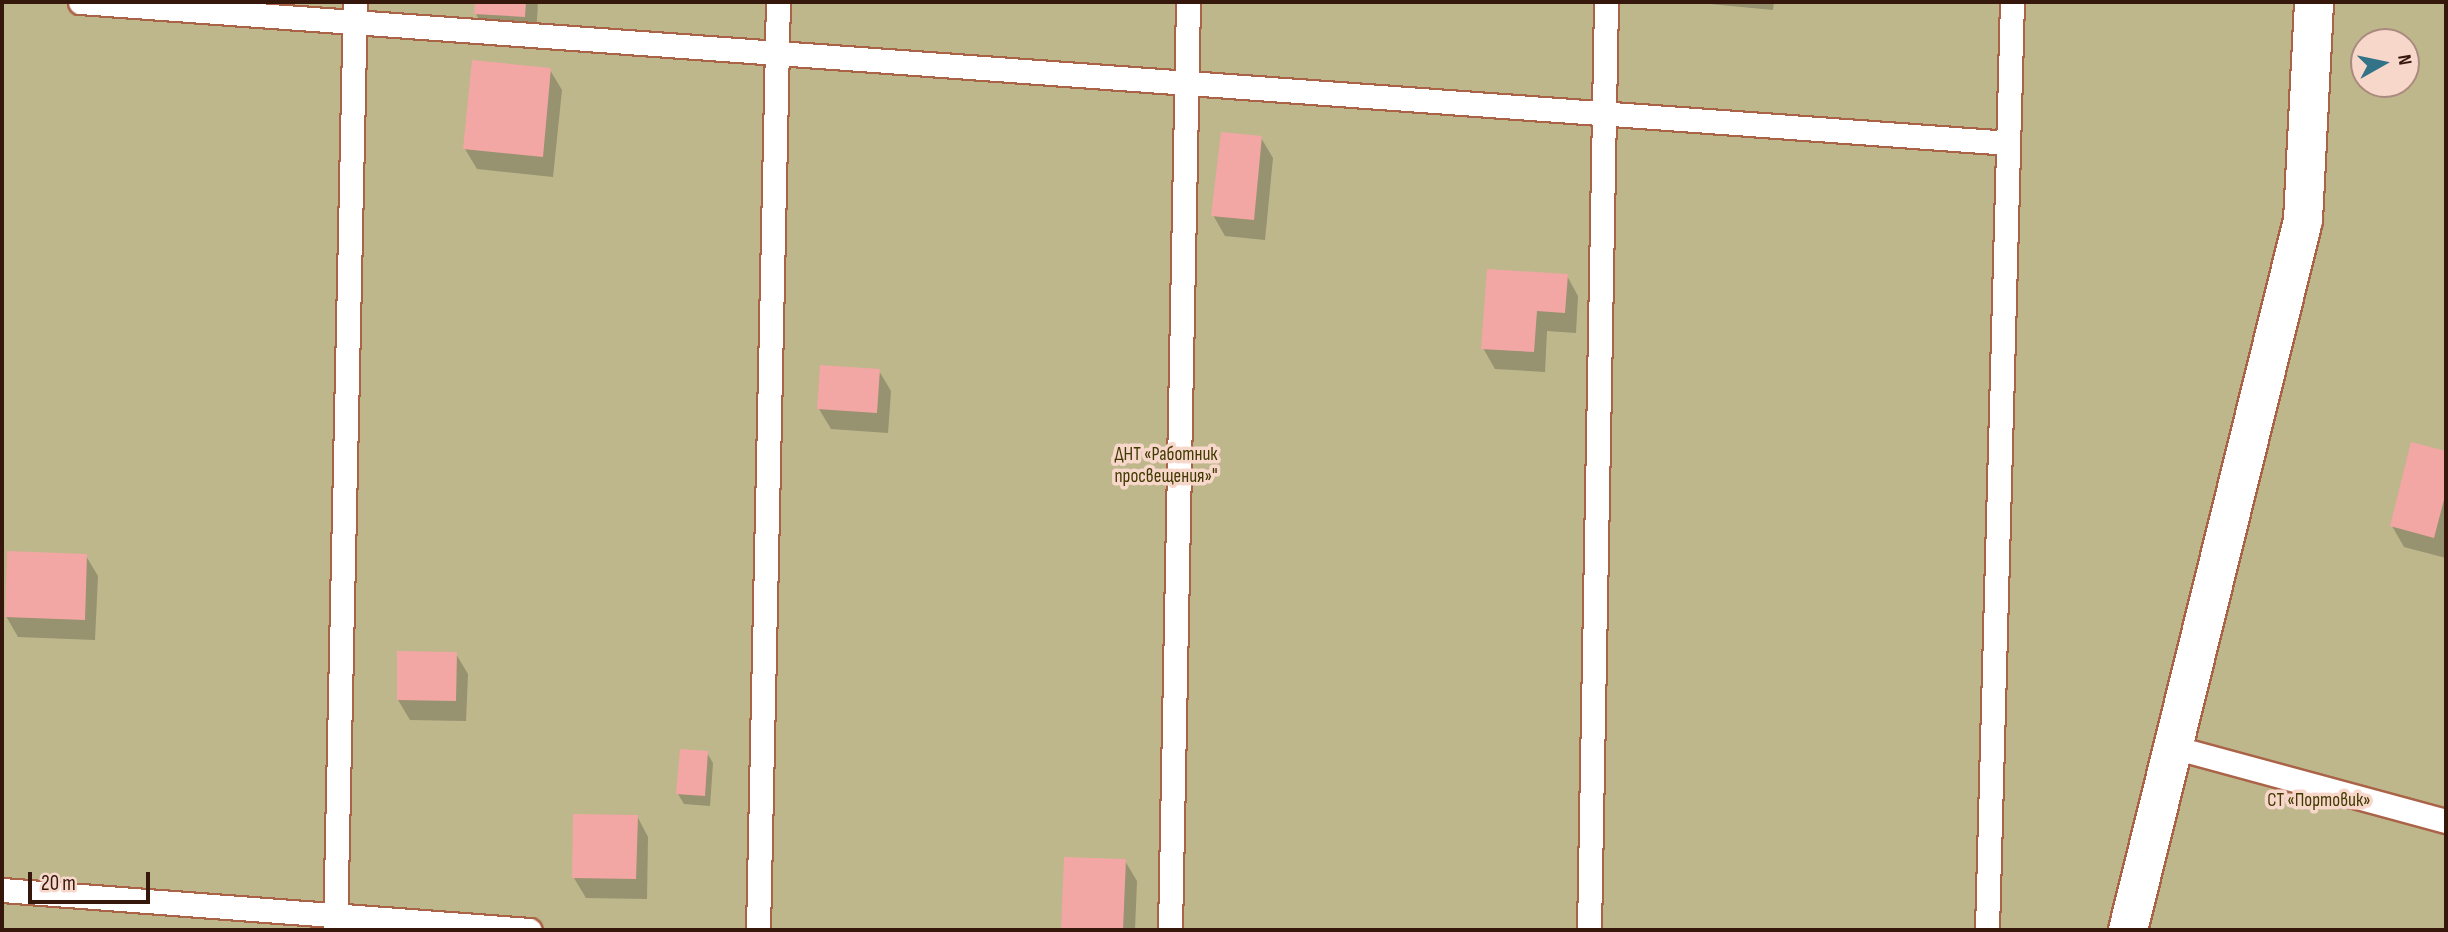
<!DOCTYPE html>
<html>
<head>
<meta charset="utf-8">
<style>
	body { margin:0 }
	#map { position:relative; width:2448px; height:932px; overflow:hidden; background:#f6c6b4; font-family:"Sofia Sans Condensed",sans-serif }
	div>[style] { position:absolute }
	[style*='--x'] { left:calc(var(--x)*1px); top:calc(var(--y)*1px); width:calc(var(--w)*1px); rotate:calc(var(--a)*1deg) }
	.green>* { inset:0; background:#bdb78b }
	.shadow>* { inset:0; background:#0003 }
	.building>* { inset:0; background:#f2a7a4 }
	.roads { filter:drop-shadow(2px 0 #ab6348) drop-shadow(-2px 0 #ab6348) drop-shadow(0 2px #ab6348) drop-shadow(0 -2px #ab6348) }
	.lane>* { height:23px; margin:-11.5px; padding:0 11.5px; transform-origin:11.5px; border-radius:11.5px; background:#fff }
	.street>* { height:38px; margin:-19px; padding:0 19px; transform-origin:19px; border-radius:19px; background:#fff }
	span { translate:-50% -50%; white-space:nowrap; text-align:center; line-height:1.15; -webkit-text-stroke:7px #f8d7cb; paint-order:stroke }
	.park-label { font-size:19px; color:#413a00 }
	.frame { position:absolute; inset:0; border:4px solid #35170c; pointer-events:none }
	.north { position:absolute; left:2350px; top:28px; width:70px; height:70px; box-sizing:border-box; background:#f8d7cb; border:2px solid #aa8a7f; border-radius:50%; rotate:81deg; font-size:19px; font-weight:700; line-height:28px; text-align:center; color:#35170c }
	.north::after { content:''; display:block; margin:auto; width:24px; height:32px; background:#337387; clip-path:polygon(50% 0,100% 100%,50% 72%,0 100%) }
	.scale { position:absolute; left:28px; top:872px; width:122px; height:32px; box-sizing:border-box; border:4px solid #35170c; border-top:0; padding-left:9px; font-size:21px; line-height:24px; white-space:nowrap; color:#35170c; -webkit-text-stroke:5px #f8d7cb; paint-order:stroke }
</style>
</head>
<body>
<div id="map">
	<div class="green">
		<div style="clip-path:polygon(evenodd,2px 2px,2446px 2px,2446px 930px,2px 930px,2px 2px,2364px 42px,2406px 42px,2406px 84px,2364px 84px,2364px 42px)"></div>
	</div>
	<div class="shadow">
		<div style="clip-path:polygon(476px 2px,538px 2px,536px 37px,487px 34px,476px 14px)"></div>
		<div style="clip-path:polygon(1689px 2px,1774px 2px,1773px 10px)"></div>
		<div style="clip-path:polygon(550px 70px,562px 90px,553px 177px,477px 169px,465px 149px)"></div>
		<div style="clip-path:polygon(1261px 138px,1273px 158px,1265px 240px,1225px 236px,1213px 215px)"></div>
		<div style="clip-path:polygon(1567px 276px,1578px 296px,1576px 333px,1547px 331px,1545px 372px,1495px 369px,1483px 348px)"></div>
		<div style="clip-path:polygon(879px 371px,891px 391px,888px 433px,831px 429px,819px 409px)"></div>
		<div style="clip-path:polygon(2412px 444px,2446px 453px,2446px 558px,2404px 547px,2392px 526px)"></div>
		<div style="clip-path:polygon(86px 556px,98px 576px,95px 640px,18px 637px,6px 616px)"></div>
		<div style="clip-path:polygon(456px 654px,468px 674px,466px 721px,410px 720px,398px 700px)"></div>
		<div style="clip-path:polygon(707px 753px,713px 763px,710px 806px,684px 804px,678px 794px)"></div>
		<div style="clip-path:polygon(637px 816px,648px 837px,647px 899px,586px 898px,574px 878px)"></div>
		<div style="clip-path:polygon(1065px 859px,1125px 861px,1137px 881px,1135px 930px,1062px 930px)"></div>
	</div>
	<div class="building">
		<div style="clip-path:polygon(475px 2px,526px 2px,525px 17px,474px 14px)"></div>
		<div style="clip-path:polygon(472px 60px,551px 68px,543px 157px,463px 149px)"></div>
		<div style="clip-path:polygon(1221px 132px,1262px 136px,1254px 220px,1211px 216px)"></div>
		<div style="clip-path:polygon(1487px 269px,1568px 274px,1565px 313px,1537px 311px,1534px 352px,1481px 349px)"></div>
		<div style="clip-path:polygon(820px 365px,880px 369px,877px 413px,817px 409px)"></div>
		<div style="clip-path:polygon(2411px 442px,2446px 451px,2446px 492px,2434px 538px,2390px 526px)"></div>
		<div style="clip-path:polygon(7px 551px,87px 554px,85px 620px,5px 617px)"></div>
		<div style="clip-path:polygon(397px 651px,457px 652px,456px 701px,397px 700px)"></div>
		<div style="clip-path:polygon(680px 749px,708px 751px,705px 796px,676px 794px)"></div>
		<div style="clip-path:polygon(573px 814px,638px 815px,636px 879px,572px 878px)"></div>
		<div style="clip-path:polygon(1064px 857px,1126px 859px,1123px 930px,1061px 930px)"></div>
	</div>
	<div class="roads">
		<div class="lane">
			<div style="--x:80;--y:2;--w:1933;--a:4.18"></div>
			<div style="--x:2173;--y:747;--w:283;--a:15.2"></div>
			<div style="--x:2;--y:890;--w:529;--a:4.34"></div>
			<div style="--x:335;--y:930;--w:928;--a:-88.77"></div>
			<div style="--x:758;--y:930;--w:928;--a:-88.77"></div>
			<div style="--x:1170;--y:930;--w:928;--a:-88.89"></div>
			<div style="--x:1589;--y:930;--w:928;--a:-88.95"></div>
			<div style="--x:1987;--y:930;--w:928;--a:-88.46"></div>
		</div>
		<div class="street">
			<div style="--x:2128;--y:930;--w:731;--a:-76.15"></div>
			<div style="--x:2303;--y:220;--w:218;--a:-87.1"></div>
		</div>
	</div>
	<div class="park-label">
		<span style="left:1166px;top:466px">ДНТ «Работник<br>просвещения»"</span>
		<span style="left:2319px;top:801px">СТ «Портовик»</span>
	</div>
	<div class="frame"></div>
	<div class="north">N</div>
	<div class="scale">20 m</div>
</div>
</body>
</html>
